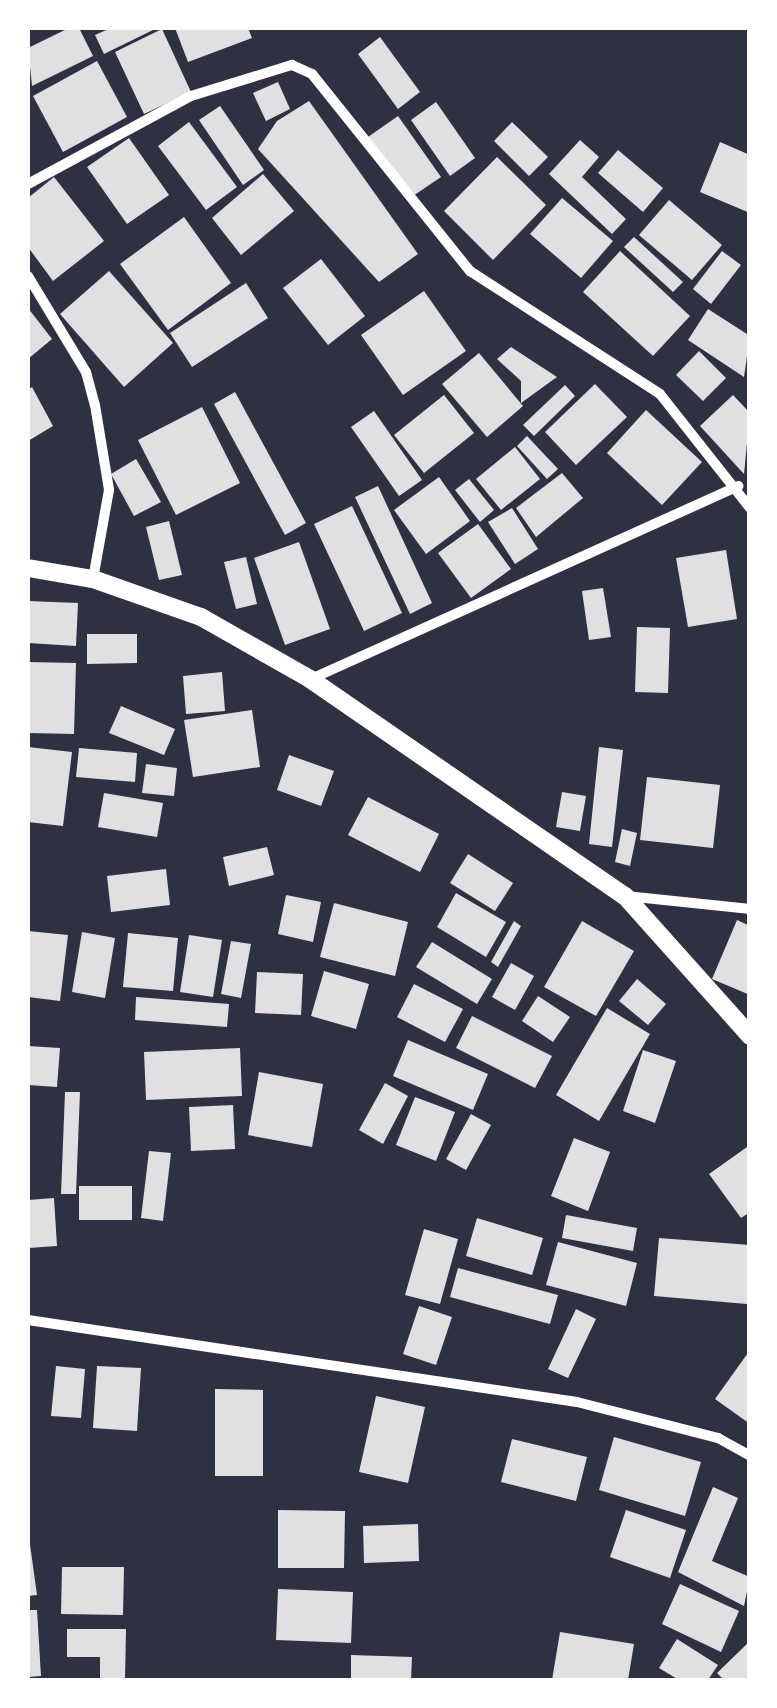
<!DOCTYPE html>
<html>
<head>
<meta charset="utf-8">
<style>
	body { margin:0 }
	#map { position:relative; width:777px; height:1708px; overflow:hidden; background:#2d3142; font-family:"Exo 2",sans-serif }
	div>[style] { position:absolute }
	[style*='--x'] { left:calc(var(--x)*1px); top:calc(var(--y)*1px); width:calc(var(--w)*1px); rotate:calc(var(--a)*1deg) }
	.building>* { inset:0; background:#e0e0e3 }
	.minor>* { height:10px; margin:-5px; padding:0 5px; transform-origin:5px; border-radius:5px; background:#fff }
	.tertiary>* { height:18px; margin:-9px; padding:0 9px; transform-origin:9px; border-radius:9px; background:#fff }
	span { translate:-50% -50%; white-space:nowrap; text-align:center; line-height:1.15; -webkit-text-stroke:8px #fff; paint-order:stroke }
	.frame { position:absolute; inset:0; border:30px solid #fff; pointer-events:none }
</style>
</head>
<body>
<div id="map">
	<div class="building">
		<div style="clip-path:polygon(69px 28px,79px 28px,93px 56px,32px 86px,28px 48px)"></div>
		<div style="clip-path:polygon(111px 28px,157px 28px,104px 54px,95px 35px)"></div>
		<div style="clip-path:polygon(175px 28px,248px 28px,252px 38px,188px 62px)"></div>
		<div style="clip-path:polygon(162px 29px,191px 92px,144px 114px,115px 52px)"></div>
		<div style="clip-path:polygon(380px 37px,420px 92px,398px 109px,358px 54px)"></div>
		<div style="clip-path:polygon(97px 61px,127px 117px,63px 152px,33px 96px)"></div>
		<div style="clip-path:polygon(278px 82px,290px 109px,266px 121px,253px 93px)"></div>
		<div style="clip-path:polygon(309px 101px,418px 254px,379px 282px,258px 149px,277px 121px)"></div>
		<div style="clip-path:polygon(436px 102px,475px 158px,450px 176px,411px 120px)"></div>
		<div style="clip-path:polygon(220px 106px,264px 170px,243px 185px,199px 120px)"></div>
		<div style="clip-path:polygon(398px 116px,441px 177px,410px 198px,368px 137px)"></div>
		<div style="clip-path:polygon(189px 122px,237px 187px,206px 210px,158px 146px)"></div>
		<div style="clip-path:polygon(512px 122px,548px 157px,529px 176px,494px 141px)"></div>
		<div style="clip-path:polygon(129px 138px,169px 195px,127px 224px,87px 167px)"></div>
		<div style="clip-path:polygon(580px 140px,599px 157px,582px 177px,626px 219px,612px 234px,549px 174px)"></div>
		<div style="clip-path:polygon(720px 142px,750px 155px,750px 213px,700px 192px)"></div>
		<div style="clip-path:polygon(618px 150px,663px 188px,643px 212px,598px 173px)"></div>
		<div style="clip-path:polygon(497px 157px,546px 205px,493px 260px,444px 211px)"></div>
		<div style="clip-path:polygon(263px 174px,294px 211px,241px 255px,212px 218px)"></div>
		<div style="clip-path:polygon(54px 177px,104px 241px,53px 281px,28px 247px,28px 198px)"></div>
		<div style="clip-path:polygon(562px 198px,613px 241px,581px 278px,530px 234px)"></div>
		<div style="clip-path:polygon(669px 200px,722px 245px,692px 280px,639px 235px)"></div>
		<div style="clip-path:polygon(184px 217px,231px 283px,168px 330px,120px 264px)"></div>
		<div style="clip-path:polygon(634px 237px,683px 282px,673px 292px,624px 247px)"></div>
		<div style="clip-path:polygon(620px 251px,690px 316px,653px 356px,583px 292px)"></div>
		<div style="clip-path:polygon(722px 251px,741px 265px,711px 304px,693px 289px)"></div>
		<div style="clip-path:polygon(321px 259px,365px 316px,328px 345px,283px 288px)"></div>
		<div style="clip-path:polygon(109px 271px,173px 343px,124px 387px,60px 314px)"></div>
		<div style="clip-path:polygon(246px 283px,268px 318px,192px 367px,170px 333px)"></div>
		<div style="clip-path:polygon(424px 291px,466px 351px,403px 395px,361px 335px)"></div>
		<div style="clip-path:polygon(28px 308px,52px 339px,28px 359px)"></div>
		<div style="clip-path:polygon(708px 309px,750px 336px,744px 377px,688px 340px)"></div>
		<div style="clip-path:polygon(511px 347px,557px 377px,521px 403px,521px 381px,497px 359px)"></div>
		<div style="clip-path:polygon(699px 351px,726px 378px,703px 401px,676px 375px)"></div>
		<div style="clip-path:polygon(479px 353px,523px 406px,487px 437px,442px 384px)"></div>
		<div style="clip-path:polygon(595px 384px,627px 417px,576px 465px,545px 432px)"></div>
		<div style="clip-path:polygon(565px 385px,575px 396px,534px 436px,523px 425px)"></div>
		<div style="clip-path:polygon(32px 387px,53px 426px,28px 441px,28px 390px)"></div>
		<div style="clip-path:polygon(235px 392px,306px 523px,285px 535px,214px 404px)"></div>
		<div style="clip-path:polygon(444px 395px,474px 433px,424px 473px,394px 435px)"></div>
		<div style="clip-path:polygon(733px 395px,750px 413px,744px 474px,700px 426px)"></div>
		<div style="clip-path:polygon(202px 407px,240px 483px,176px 515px,138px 440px)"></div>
		<div style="clip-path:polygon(646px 410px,702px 462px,662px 505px,607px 453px)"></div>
		<div style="clip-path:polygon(374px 411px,422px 480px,399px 496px,351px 427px)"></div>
		<div style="clip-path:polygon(527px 436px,558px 469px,547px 479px,517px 446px)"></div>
		<div style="clip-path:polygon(515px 447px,540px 479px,501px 510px,476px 479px)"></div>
		<div style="clip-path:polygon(136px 459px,161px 502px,134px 516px,111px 474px)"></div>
		<div style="clip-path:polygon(562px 473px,583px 498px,536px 537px,516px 508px)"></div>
		<div style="clip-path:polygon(439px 477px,470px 521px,426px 554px,394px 510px)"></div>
		<div style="clip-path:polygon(469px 479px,494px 510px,480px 522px,455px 490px)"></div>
		<div style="clip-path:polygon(378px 486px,432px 603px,410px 614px,355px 497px)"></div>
		<div style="clip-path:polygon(352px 506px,402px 613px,364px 631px,314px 524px)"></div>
		<div style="clip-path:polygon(512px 508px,538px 549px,515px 564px,488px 522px)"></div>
		<div style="clip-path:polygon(169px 521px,182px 575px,159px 580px,146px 527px)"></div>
		<div style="clip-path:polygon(478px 524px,511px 569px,471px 598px,438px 553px)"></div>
		<div style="clip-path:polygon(299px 542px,330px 629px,285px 645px,254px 558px)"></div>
		<div style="clip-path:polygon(726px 550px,737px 619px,688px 627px,676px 558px)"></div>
		<div style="clip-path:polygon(246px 557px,257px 604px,236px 609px,224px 562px)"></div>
		<div style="clip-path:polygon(603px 588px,611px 637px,589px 640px,582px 591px)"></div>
		<div style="clip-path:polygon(28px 601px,78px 603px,76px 646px,28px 643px)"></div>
		<div style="clip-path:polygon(637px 627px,670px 628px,668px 693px,635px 692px)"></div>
		<div style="clip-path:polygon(87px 634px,137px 634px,137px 663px,87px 664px)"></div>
		<div style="clip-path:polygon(28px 662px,76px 663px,74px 734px,28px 733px)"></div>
		<div style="clip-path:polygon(222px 672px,225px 711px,186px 714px,183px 676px)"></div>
		<div style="clip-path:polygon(121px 706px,175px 729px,164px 755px,109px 733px)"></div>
		<div style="clip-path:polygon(252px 710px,260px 767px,193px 777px,184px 720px)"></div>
		<div style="clip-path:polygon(28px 747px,72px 752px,63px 826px,28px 822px)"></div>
		<div style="clip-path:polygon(599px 747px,623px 750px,612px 847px,589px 844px)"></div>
		<div style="clip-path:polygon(79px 748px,137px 753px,135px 782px,76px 777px)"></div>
		<div style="clip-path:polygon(289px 755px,334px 771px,321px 806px,277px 790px)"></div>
		<div style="clip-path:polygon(146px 764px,177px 768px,174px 796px,142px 793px)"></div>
		<div style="clip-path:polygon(647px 777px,720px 785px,713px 848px,640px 840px)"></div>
		<div style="clip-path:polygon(562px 792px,586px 796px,580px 831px,556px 827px)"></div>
		<div style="clip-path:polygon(104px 793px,163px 803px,157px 837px,98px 827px)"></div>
		<div style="clip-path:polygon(368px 797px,439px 834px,420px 872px,348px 835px)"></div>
		<div style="clip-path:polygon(622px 829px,637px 833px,630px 866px,615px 862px)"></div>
		<div style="clip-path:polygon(267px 847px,274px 875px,229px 886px,223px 857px)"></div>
		<div style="clip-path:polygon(468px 854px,513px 883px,495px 911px,450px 883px)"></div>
		<div style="clip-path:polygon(166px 869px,170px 905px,111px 912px,107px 876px)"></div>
		<div style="clip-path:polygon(456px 893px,506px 922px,486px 957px,437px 927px)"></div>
		<div style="clip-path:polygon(286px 895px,321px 902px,313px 942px,278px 934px)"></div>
		<div style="clip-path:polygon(334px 903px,408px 922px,395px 976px,320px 957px)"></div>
		<div style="clip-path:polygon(737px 920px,750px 926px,750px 995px,712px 979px)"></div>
		<div style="clip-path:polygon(514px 921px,521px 926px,498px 967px,491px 962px)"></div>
		<div style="clip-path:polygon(582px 921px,634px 951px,596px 1016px,544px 987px)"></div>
		<div style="clip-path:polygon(28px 931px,68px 935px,60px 1001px,28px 997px)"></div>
		<div style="clip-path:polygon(82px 932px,115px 938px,105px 998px,72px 992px)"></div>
		<div style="clip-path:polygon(128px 933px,178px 938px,173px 991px,123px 987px)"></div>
		<div style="clip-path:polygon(189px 935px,222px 940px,213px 997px,180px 992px)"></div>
		<div style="clip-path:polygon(231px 941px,251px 944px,241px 998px,221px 994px)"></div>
		<div style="clip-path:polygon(432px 942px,492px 979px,477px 1004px,416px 967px)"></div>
		<div style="clip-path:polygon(511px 963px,534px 976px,515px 1010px,492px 997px)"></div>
		<div style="clip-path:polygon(324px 971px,369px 984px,356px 1029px,311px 1016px)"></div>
		<div style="clip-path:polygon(257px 972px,303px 974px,301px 1015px,255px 1013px)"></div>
		<div style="clip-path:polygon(637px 979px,666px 1004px,648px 1025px,619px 1001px)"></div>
		<div style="clip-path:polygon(414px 984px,463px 1009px,445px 1042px,397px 1017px)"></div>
		<div style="clip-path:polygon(538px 996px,570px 1017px,553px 1042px,522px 1021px)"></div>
		<div style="clip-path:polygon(136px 997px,229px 1004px,227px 1027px,135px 1020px)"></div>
		<div style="clip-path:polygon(607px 1008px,650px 1034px,599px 1121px,556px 1095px)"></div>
		<div style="clip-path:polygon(472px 1016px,552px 1056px,535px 1088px,456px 1048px)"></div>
		<div style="clip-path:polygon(408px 1040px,488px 1074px,473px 1110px,393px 1076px)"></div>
		<div style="clip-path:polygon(28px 1046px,60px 1048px,57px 1087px,28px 1085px)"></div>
		<div style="clip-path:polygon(240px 1048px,242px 1096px,146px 1100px,144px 1052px)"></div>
		<div style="clip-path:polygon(643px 1050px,676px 1061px,655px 1123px,623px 1111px)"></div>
		<div style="clip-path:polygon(259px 1072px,323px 1084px,312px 1147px,248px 1135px)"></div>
		<div style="clip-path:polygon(385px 1083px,408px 1096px,383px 1144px,359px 1130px)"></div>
		<div style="clip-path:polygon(65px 1092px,80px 1092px,76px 1194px,61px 1194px)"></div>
		<div style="clip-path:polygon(415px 1097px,455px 1112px,436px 1161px,396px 1145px)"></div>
		<div style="clip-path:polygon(233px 1105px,235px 1149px,191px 1151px,189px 1107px)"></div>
		<div style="clip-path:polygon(471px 1114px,491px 1125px,466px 1170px,446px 1159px)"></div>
		<div style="clip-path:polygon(574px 1138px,610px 1152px,588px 1211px,551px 1196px)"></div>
		<div style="clip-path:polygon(747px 1147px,750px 1212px,741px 1218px,709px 1174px)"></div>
		<div style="clip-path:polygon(149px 1151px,171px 1153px,163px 1221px,141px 1218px)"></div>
		<div style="clip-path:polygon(79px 1186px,132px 1186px,132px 1220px,79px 1220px)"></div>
		<div style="clip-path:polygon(54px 1198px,57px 1246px,28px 1248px,28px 1200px)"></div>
		<div style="clip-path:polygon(566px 1215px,637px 1228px,633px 1251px,562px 1238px)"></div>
		<div style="clip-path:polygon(477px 1218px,543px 1238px,532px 1275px,466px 1256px)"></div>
		<div style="clip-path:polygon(424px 1229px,458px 1239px,440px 1304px,405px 1295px)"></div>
		<div style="clip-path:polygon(659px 1238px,750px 1245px,747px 1304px,654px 1296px)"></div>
		<div style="clip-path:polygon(558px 1242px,637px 1263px,626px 1306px,546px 1285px)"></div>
		<div style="clip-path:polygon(458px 1268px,558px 1295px,550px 1324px,450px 1297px)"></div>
		<div style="clip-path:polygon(419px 1306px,452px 1317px,436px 1365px,403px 1354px)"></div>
		<div style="clip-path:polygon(576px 1309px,596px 1319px,568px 1378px,548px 1369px)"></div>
		<div style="clip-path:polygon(750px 1350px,750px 1424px,715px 1399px)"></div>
		<div style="clip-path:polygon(56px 1366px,85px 1369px,81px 1418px,51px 1416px)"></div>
		<div style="clip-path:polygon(97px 1366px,141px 1368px,137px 1431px,93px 1428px)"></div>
		<div style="clip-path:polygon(215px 1389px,263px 1390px,263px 1476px,215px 1476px)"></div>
		<div style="clip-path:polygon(376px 1396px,425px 1407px,408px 1483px,359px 1472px)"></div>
		<div style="clip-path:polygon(614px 1437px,701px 1462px,685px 1516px,599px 1490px)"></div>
		<div style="clip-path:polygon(512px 1439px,587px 1457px,576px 1501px,501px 1482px)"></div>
		<div style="clip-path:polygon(713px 1487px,738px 1498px,712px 1561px,750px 1577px,744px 1606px,678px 1572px)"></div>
		<div style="clip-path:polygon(278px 1510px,345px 1511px,344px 1568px,278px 1568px)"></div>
		<div style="clip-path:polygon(626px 1510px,686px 1530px,670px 1578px,610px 1557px)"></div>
		<div style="clip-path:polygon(418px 1524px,419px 1561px,364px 1563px,363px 1526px)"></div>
		<div style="clip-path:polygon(28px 1530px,37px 1595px,28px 1596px)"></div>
		<div style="clip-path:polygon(62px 1567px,124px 1567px,123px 1615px,61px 1614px)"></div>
		<div style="clip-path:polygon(680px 1584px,739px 1611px,721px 1652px,662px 1624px)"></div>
		<div style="clip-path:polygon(278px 1589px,353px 1592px,351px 1643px,276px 1640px)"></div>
		<div style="clip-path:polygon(28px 1610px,37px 1610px,41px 1676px,28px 1677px)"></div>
		<div style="clip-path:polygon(67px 1629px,126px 1629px,125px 1680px,100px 1680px,100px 1657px,67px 1657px)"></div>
		<div style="clip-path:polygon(560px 1632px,634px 1644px,628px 1680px,552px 1680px)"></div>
		<div style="clip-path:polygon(677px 1639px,718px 1665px,708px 1680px,679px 1680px,659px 1668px)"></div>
		<div style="clip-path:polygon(750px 1641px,750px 1680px,724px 1680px,717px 1673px)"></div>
		<div style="clip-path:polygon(351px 1655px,412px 1657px,411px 1680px,351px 1680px)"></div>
	</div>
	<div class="minor">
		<div style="--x:28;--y:184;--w:185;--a:-28.4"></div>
		<div style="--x:191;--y:96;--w:106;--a:-17.1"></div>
		<div style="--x:292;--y:65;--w:22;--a:24"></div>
		<div style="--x:312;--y:74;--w:253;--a:51.3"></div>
		<div style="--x:470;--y:271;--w:226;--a:32.9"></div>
		<div style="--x:660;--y:394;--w:145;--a:51.7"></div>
		<div style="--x:28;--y:276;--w:112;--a:58.9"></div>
		<div style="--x:86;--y:372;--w:34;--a:75"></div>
		<div style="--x:95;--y:405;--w:86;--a:80.6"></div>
		<div style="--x:109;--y:490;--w:90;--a:100.2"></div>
		<div style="--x:311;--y:679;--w:469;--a:-24.3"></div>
		<div style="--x:626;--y:896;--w:125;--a:6"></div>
		<div style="--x:28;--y:1320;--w:555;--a:8.5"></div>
		<div style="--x:577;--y:1402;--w:146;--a:14.3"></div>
		<div style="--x:718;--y:1438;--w:37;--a:29"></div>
	</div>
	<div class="tertiary">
		<div style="--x:28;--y:568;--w:66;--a:9.6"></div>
		<div style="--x:93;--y:579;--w:114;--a:19.4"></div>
		<div style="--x:201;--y:617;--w:125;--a:29.6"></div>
		<div style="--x:310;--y:679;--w:383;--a:34.6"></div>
		<div style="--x:625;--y:896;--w:188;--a:48.2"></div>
	</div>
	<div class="frame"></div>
</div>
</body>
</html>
